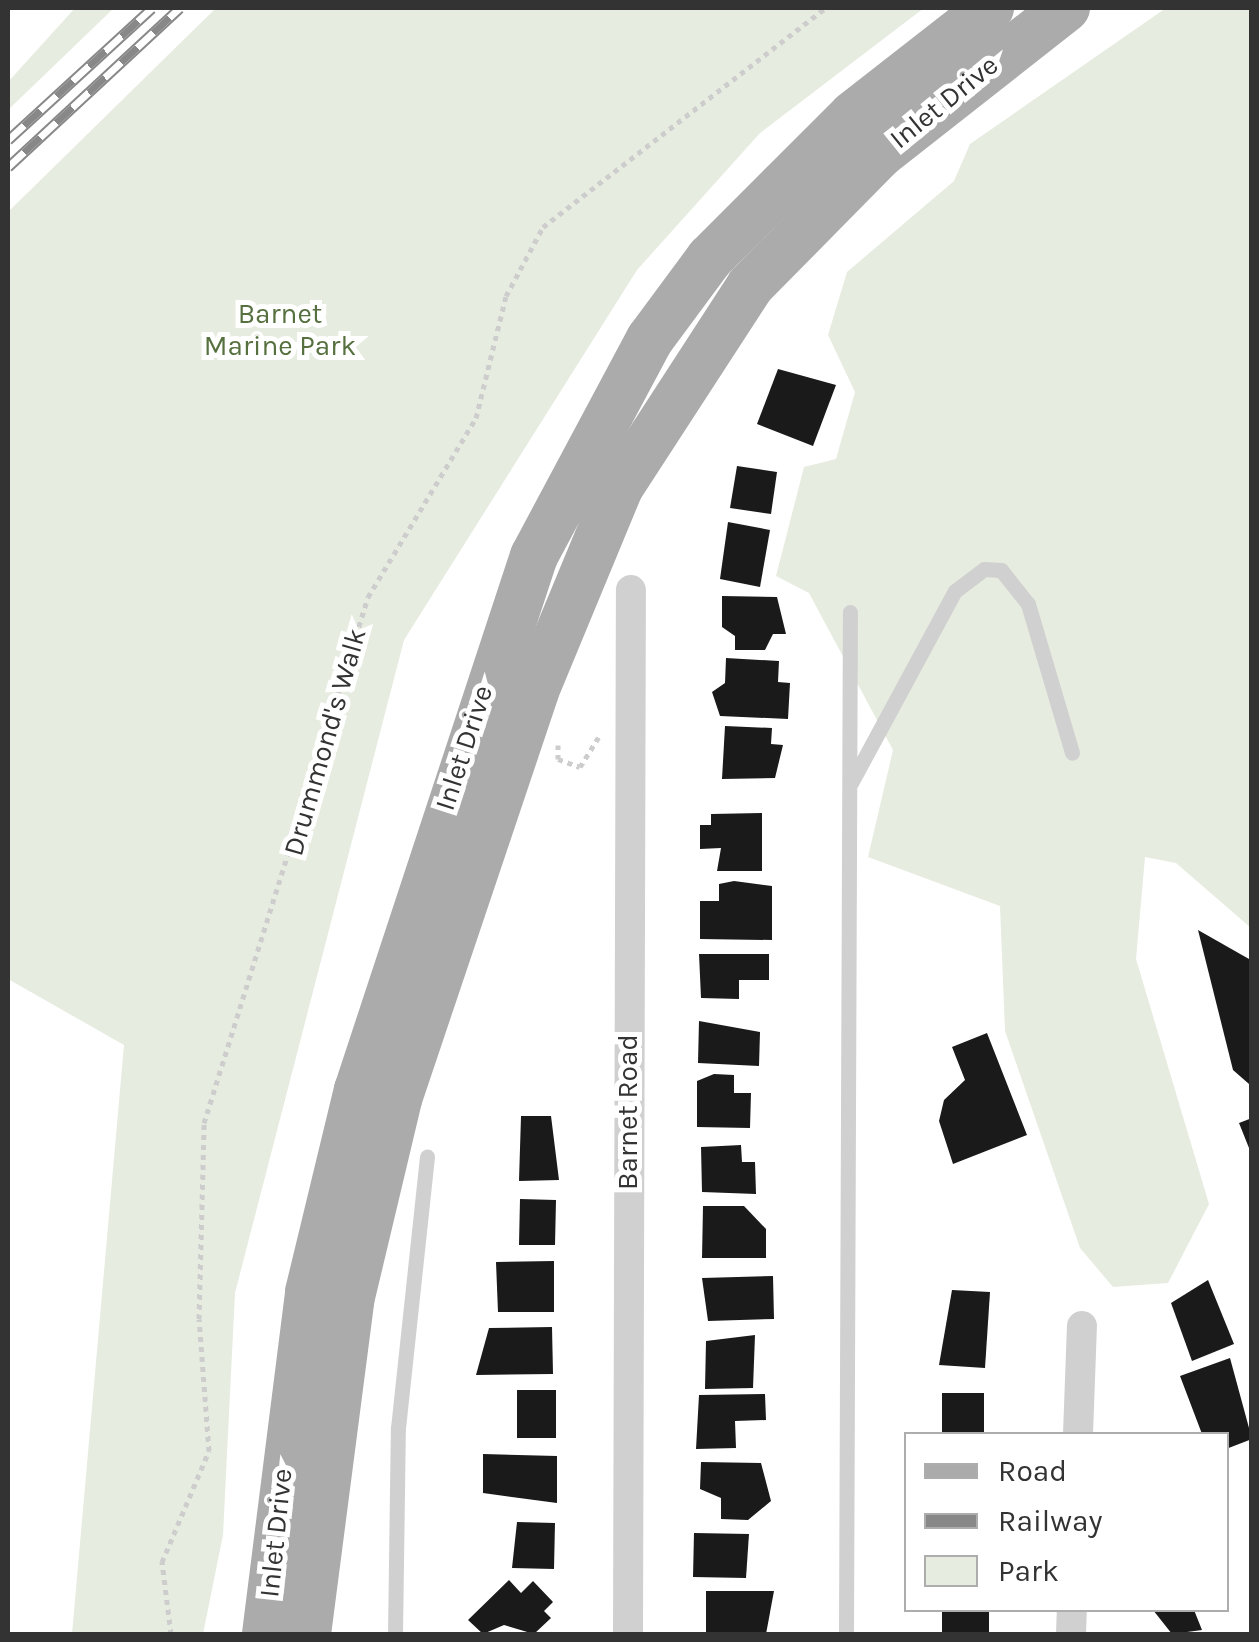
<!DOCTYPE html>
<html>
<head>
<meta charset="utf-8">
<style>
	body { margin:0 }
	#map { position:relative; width:1259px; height:1642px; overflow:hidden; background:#fff; font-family:Karla,sans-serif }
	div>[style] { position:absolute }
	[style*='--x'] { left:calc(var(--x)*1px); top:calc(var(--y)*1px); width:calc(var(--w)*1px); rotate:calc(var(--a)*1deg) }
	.green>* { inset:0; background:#e6ecdf }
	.building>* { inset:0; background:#1a1a1a }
	.path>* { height:5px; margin-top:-2.5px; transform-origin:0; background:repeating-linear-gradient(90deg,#cdcdcd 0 5px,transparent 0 10px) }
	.service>* { height:15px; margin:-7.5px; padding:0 7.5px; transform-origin:7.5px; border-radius:7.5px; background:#d0d0d0 }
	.minor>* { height:30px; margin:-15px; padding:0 15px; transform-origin:15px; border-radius:15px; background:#d0d0d0 }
	.primary>* { height:48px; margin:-24px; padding:0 24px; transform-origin:24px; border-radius:24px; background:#ababab }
	.rail>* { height:11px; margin-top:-5.5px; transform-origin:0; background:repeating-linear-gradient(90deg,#fff 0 22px,#888 0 44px); box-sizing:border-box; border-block:2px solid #888 }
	span { translate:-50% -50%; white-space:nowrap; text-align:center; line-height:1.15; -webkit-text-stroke:10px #fff; paint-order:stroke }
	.street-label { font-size:28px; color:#333 }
	.park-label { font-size:28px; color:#56703f }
	.frame { position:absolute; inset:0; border:10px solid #333; pointer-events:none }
	.legend { position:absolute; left:904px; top:1432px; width:325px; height:180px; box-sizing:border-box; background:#fff; border:2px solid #adadad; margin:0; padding:12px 18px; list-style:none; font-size:30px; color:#333 }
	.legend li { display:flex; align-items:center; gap:20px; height:50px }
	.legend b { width:50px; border:2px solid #adadad }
</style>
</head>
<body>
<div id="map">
	<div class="green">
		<div style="clip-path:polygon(75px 8px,114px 8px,8px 110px,8px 82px)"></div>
		<div style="clip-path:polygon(216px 8px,924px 8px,760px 133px,637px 270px,404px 640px,235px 1293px,223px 1535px,203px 1634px,72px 1634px,124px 1045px,8px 979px,8px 212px)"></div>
		<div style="clip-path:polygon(1166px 8px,1251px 8px,1251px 928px,1176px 863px,1145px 857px,1136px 959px,1209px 1204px,1168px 1283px,1113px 1287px,1080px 1248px,1005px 1031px,1000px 906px,868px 857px,893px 750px,809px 593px,776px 576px,804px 467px,836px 459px,855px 392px,828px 335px,847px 272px,954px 181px,970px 144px)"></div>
	</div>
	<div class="building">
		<div style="clip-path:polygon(778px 369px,836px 385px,813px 446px,757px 424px)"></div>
		<div style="clip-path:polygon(737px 466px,777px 472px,771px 514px,730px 508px)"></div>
		<div style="clip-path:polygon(728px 522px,770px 530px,760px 587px,720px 579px)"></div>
		<div style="clip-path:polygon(722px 596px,777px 597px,786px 634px,773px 634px,765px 650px,735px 650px,735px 636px,722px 627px)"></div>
		<div style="clip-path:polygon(726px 658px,779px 661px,778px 682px,790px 683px,788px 719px,720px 716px,712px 692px,725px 683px)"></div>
		<div style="clip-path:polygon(725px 726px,772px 728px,771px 744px,783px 745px,775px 778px,722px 779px)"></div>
		<div style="clip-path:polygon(762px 813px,762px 871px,717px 871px,721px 848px,700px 849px,700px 825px,711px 825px,711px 814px)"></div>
		<div style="clip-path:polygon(734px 881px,772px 886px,772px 940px,700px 939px,700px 901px,719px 901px,719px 884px)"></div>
		<div style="clip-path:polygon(1198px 930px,1249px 959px,1249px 1084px,1233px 1070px)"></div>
		<div style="clip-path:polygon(699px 954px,769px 954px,769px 980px,739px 980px,739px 999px,701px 998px)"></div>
		<div style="clip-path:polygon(699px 1021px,760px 1032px,759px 1066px,698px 1063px)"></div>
		<div style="clip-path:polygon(987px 1033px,1027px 1135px,953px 1164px,939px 1121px,944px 1100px,965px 1080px,952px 1047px)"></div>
		<div style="clip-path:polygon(714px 1074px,734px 1075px,734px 1093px,751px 1093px,750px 1128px,697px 1127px,697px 1081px)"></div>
		<div style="clip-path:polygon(521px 1116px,551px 1116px,559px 1180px,519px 1181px)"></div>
		<div style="clip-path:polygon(1252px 1118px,1252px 1153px,1251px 1153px,1239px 1123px)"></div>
		<div style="clip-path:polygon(741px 1145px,742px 1162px,755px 1162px,756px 1194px,702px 1192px,701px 1147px)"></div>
		<div style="clip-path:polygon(520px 1199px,556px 1200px,555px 1245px,519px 1245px)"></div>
		<div style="clip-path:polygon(703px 1206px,744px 1206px,766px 1229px,766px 1258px,702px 1258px)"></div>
		<div style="clip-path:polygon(554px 1261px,554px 1312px,498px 1312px,496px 1262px)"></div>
		<div style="clip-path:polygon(773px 1276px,774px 1319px,708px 1321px,702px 1278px)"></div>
		<div style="clip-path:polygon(1208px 1280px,1234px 1344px,1192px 1361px,1171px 1303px)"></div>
		<div style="clip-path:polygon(952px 1290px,990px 1292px,985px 1368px,939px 1365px)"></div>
		<div style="clip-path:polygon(552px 1327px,553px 1374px,476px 1375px,489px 1328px)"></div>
		<div style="clip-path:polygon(755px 1335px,753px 1388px,705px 1389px,706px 1341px)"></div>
		<div style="clip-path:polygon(1230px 1358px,1252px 1439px,1226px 1449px,1226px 1434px,1202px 1434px,1180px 1376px)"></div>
		<div style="clip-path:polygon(517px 1390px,556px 1390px,556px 1438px,517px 1438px)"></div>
		<div style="clip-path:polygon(942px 1393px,984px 1393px,984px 1434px,942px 1434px)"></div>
		<div style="clip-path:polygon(765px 1394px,766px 1420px,735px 1421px,736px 1448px,696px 1449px,699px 1395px)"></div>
		<div style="clip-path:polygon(483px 1454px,557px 1456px,557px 1503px,483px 1493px)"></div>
		<div style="clip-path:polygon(701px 1462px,761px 1463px,771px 1501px,748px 1520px,721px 1519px,721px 1498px,700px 1489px)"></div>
		<div style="clip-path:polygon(517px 1522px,555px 1523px,554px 1569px,512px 1568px)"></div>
		<div style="clip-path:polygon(694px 1533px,749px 1534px,746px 1578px,693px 1577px)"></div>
		<div style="clip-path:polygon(509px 1580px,521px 1593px,533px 1581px,553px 1602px,544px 1611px,551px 1618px,534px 1634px,504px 1625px,483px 1634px,468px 1620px)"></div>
		<div style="clip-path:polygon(706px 1591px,774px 1591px,766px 1634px,706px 1633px)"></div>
		<div style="clip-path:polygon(942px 1610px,989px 1610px,989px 1634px,942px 1634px)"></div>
		<div style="clip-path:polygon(1153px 1610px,1194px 1610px,1202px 1630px,1172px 1634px)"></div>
	</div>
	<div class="path">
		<div style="--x:558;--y:745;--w:14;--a:90"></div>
		<div style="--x:558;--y:759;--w:23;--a:20"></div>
		<div style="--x:580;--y:767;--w:39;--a:-58"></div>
		<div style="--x:171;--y:1634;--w:73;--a:-97.1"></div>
		<div style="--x:162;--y:1562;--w:121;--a:-67.1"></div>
		<div style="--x:209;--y:1451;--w:132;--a:-94.3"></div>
		<div style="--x:199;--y:1319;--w:196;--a:-88.5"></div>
		<div style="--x:204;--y:1123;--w:551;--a:-72.68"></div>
		<div style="--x:368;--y:597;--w:209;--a:-58.9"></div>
		<div style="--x:476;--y:418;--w:126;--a:-76.2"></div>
		<div style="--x:506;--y:296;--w:78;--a:-61.8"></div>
		<div style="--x:543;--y:227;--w:357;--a:-37.8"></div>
	</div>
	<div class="service">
		<div style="--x:851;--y:783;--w:218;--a:-61.6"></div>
		<div style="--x:955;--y:591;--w:36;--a:-37"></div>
		<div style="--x:984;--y:569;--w:17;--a:3"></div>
		<div style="--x:1001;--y:570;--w:43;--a:51.5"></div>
		<div style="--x:1028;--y:604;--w:155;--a:73.5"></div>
		<div style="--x:395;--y:1634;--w:206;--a:-89.2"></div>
		<div style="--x:398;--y:1428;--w:273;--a:-83.9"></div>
		<div style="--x:846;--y:1634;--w:1022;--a:-89.78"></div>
	</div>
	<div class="minor">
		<div style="--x:1078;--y:1434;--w:108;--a:-87.9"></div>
		<div style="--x:628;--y:1634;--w:1044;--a:-89.84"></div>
		<div style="--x:1071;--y:1634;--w:24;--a:-88"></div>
	</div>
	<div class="primary">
		<div style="--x:266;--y:1634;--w:345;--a:-82.8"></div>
		<div style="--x:309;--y:1292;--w:208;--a:-76.4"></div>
		<div style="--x:358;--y:1090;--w:562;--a:-71.76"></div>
		<div style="--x:534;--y:556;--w:246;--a:-61.9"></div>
		<div style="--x:650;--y:339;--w:101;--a:-53.5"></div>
		<div style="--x:710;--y:258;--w:202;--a:-45"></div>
		<div style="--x:853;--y:115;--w:174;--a:-38"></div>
		<div style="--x:307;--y:1634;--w:336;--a:-82.6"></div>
		<div style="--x:350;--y:1301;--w:208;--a:-76.6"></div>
		<div style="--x:398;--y:1099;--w:430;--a:-71.4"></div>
		<div style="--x:535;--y:691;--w:220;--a:-67.5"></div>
		<div style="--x:619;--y:488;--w:241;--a:-57"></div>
		<div style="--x:750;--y:286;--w:184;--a:-45.4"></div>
		<div style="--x:879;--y:155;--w:238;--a:-38.2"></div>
	</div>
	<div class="rail">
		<div style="--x:8;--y:140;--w:195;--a:-42.5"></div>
		<div style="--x:8;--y:167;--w:234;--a:-42.8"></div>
	</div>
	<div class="street-label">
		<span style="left:944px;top:102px;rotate:-39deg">Inlet Drive</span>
		<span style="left:325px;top:742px;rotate:-74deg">Drummond's Walk</span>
		<span style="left:464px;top:748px;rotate:-72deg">Inlet Drive</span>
		<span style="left:628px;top:1112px;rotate:-90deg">Barnet Road</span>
		<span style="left:276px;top:1533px;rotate:-84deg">Inlet Drive</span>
	</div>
	<div class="park-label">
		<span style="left:280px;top:330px">Barnet<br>Marine Park</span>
	</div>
	<div class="frame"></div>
	<ul class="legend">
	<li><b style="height:12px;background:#ababab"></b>Road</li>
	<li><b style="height:12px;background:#888"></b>Railway</li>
	<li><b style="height:28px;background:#e6ecdf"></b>Park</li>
	</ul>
</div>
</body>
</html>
